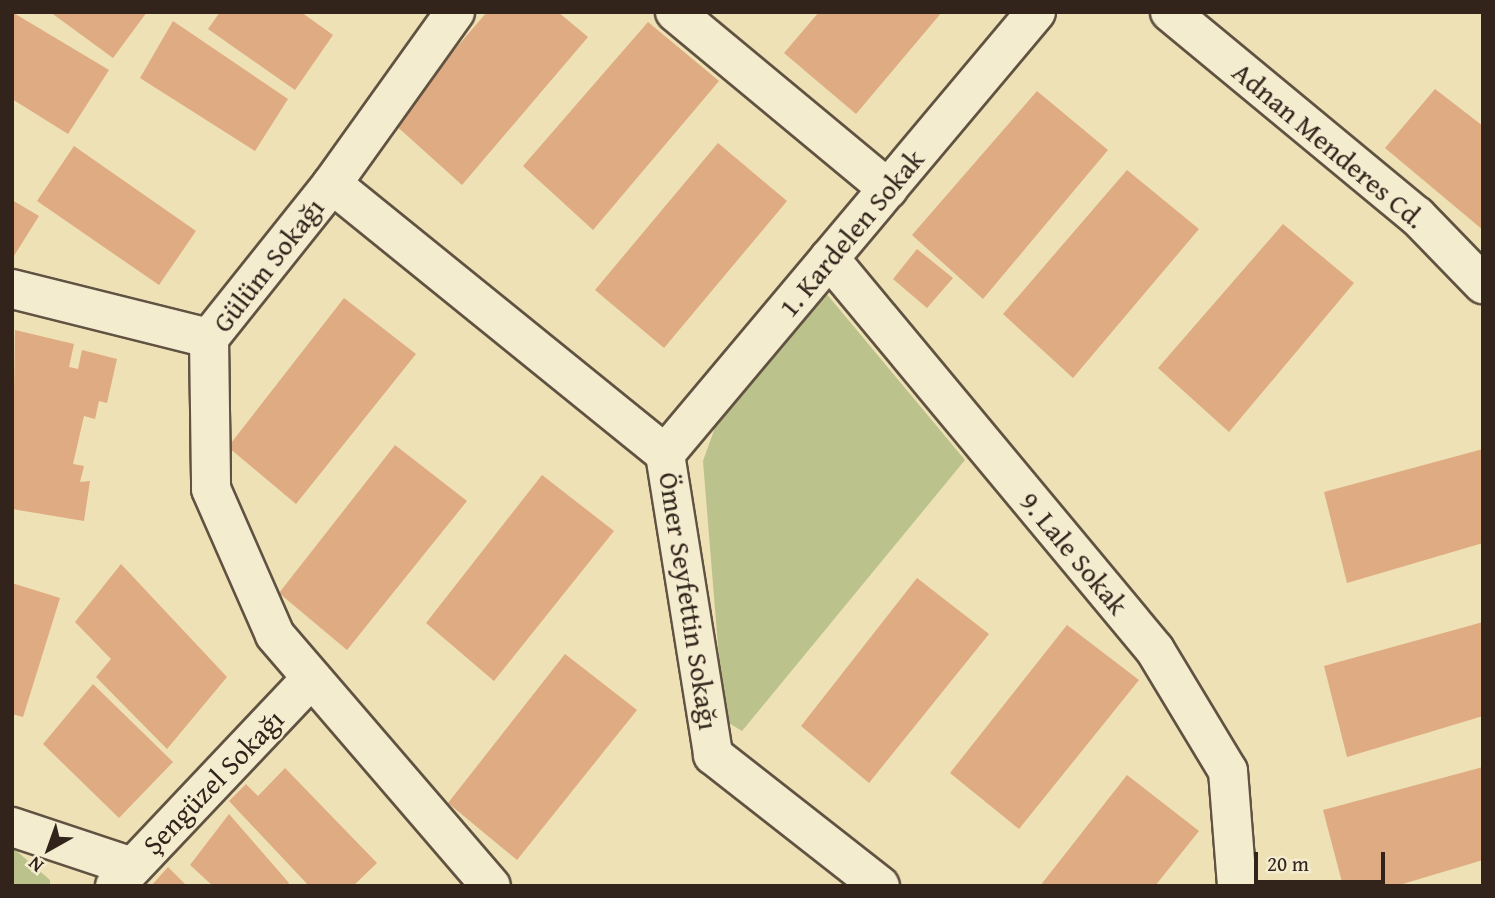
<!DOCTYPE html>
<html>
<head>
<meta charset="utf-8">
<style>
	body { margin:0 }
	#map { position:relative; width:1495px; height:898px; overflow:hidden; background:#eee1b5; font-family:"Gentium Book Plus",serif }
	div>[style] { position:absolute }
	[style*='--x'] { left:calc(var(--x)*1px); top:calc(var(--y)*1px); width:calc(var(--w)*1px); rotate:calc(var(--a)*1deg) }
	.green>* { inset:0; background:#bbc28b }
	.building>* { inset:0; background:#dfab82 }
	.roads { filter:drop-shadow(2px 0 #615242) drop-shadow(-2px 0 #615242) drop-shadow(0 2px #615242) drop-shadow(0 -2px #615242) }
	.street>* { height:38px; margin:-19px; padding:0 19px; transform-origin:19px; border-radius:19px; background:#f4eccf }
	span { translate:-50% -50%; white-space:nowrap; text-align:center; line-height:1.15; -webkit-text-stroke:5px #f4eccf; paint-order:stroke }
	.street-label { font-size:28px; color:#32231b }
	.frame { position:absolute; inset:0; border:14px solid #32231b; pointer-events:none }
	.north { position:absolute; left:14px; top:814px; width:70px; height:70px; -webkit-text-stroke:5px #f4eccf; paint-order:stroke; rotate:220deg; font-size:19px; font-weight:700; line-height:28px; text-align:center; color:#32231b }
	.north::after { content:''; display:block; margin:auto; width:24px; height:32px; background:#32231b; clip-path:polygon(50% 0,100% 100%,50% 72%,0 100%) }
	.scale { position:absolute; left:1254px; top:852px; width:131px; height:32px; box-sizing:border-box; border:4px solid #32231b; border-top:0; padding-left:9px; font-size:21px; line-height:24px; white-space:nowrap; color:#32231b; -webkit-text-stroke:5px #f4eccf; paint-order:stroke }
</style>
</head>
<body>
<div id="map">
	<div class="green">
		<div style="clip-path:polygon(825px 292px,965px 460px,742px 731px,724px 720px,703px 461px,718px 419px)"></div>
		<div style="clip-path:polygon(12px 847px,50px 880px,50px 886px,12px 886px)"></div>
	</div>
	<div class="building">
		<div style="clip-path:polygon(12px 12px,109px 70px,68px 134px,12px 99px)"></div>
		<div style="clip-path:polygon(50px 12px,147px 12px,113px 58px)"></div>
		<div style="clip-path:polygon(220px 12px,301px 12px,333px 35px,295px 90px,208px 29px)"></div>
		<div style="clip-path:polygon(487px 12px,558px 12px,588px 37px,462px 185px,392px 122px)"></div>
		<div style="clip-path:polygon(819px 12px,942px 12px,856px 114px,784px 53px)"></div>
		<div style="clip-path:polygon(173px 21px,288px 99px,255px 151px,140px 78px)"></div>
		<div style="clip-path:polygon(648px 22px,719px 81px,593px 230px,523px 166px)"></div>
		<div style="clip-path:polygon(1435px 89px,1483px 126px,1483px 230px,1385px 148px)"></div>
		<div style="clip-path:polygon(1037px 91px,1108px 150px,983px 299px,912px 235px)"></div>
		<div style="clip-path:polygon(718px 143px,787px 201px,664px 348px,595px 290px)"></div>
		<div style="clip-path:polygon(74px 146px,196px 231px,159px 285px,37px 201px)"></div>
		<div style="clip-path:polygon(1127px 170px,1199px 229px,1073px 378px,1003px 314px)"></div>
		<div style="clip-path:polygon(12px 200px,39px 216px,12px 259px)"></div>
		<div style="clip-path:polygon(1283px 224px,1354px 283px,1229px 432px,1158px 368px)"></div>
		<div style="clip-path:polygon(917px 249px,953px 278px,927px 308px,893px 279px)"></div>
		<div style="clip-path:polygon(344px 298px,416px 354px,296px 504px,228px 447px)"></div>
		<div style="clip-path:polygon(15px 330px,74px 344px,69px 367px,78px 369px,82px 350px,117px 359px,107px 403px,99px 401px,95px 419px,84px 416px,73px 464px,84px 466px,80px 482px,90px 481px,84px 521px,12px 509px)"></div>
		<div style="clip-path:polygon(395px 445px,467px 501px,347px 650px,279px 593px)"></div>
		<div style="clip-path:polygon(1483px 449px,1483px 543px,1347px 583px,1324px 492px)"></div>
		<div style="clip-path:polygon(542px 475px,614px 531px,494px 681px,426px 623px)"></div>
		<div style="clip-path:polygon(121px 564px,227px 677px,167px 749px,96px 677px,111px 659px,75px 622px)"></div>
		<div style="clip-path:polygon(917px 578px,989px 634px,869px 783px,801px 726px)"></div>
		<div style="clip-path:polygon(12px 583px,60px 598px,23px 717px,12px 714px)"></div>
		<div style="clip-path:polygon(1483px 622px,1483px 716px,1347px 757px,1324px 666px)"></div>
		<div style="clip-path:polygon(1067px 625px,1139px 680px,1019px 829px,950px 773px)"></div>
		<div style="clip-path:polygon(565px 654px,637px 710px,517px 860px,448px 803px)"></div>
		<div style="clip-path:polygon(93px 684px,173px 762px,119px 818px,43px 744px)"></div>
		<div style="clip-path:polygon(1483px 767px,1483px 860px,1396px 886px,1343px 886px,1323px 810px)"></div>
		<div style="clip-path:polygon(285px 768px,377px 863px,353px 886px,309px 886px,229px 801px,246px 784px,258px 796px)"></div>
		<div style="clip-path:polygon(1127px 775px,1199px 831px,1155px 886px,1040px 886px)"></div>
		<div style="clip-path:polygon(229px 814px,289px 883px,287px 886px,213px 886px,190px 865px)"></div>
		<div style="clip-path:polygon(168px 867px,187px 886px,151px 886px)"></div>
	</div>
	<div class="roads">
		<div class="street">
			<div style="--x:455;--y:12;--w:211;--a:125.6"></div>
			<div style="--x:332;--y:184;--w:197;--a:128.6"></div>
			<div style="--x:209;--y:338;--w:151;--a:89.2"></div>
			<div style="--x:211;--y:489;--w:159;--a:66.3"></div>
			<div style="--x:275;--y:635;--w:331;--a:49.3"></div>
			<div style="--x:675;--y:12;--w:277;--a:39.7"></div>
			<div style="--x:1170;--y:12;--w:320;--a:39.6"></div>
			<div style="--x:1417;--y:216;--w:95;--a:45.9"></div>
			<div style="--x:332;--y:184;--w:429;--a:39"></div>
			<div style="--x:665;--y:454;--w:305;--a:80.9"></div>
			<div style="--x:713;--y:755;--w:212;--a:38.1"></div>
			<div style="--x:829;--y:258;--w:510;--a:50.25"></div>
			<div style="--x:1155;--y:650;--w:141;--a:58.9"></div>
			<div style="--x:1228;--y:771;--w:115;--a:85.5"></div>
			<div style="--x:12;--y:289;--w:203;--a:14"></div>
			<div style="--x:665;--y:454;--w:577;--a:-49.99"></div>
			<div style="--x:12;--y:827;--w:126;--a:18.4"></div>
			<div style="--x:115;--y:886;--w:286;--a:-46.6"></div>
		</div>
	</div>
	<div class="street-label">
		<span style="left:1329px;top:145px;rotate:40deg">Adnan Menderes Cd.</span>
		<span style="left:851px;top:233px;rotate:-50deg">1. Kardelen Sokak</span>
		<span style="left:268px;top:265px;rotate:-52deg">Gülüm Sokağı</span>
		<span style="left:1074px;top:553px;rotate:50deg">9. Lale Sokak</span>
		<span style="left:689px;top:601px;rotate:81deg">Ömer Seyfettin Sokağı</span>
		<span style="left:213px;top:782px;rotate:-46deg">Şengüzel Sokağı</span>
	</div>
	<div class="frame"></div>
	<div class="north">N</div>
	<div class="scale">20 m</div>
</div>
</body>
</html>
